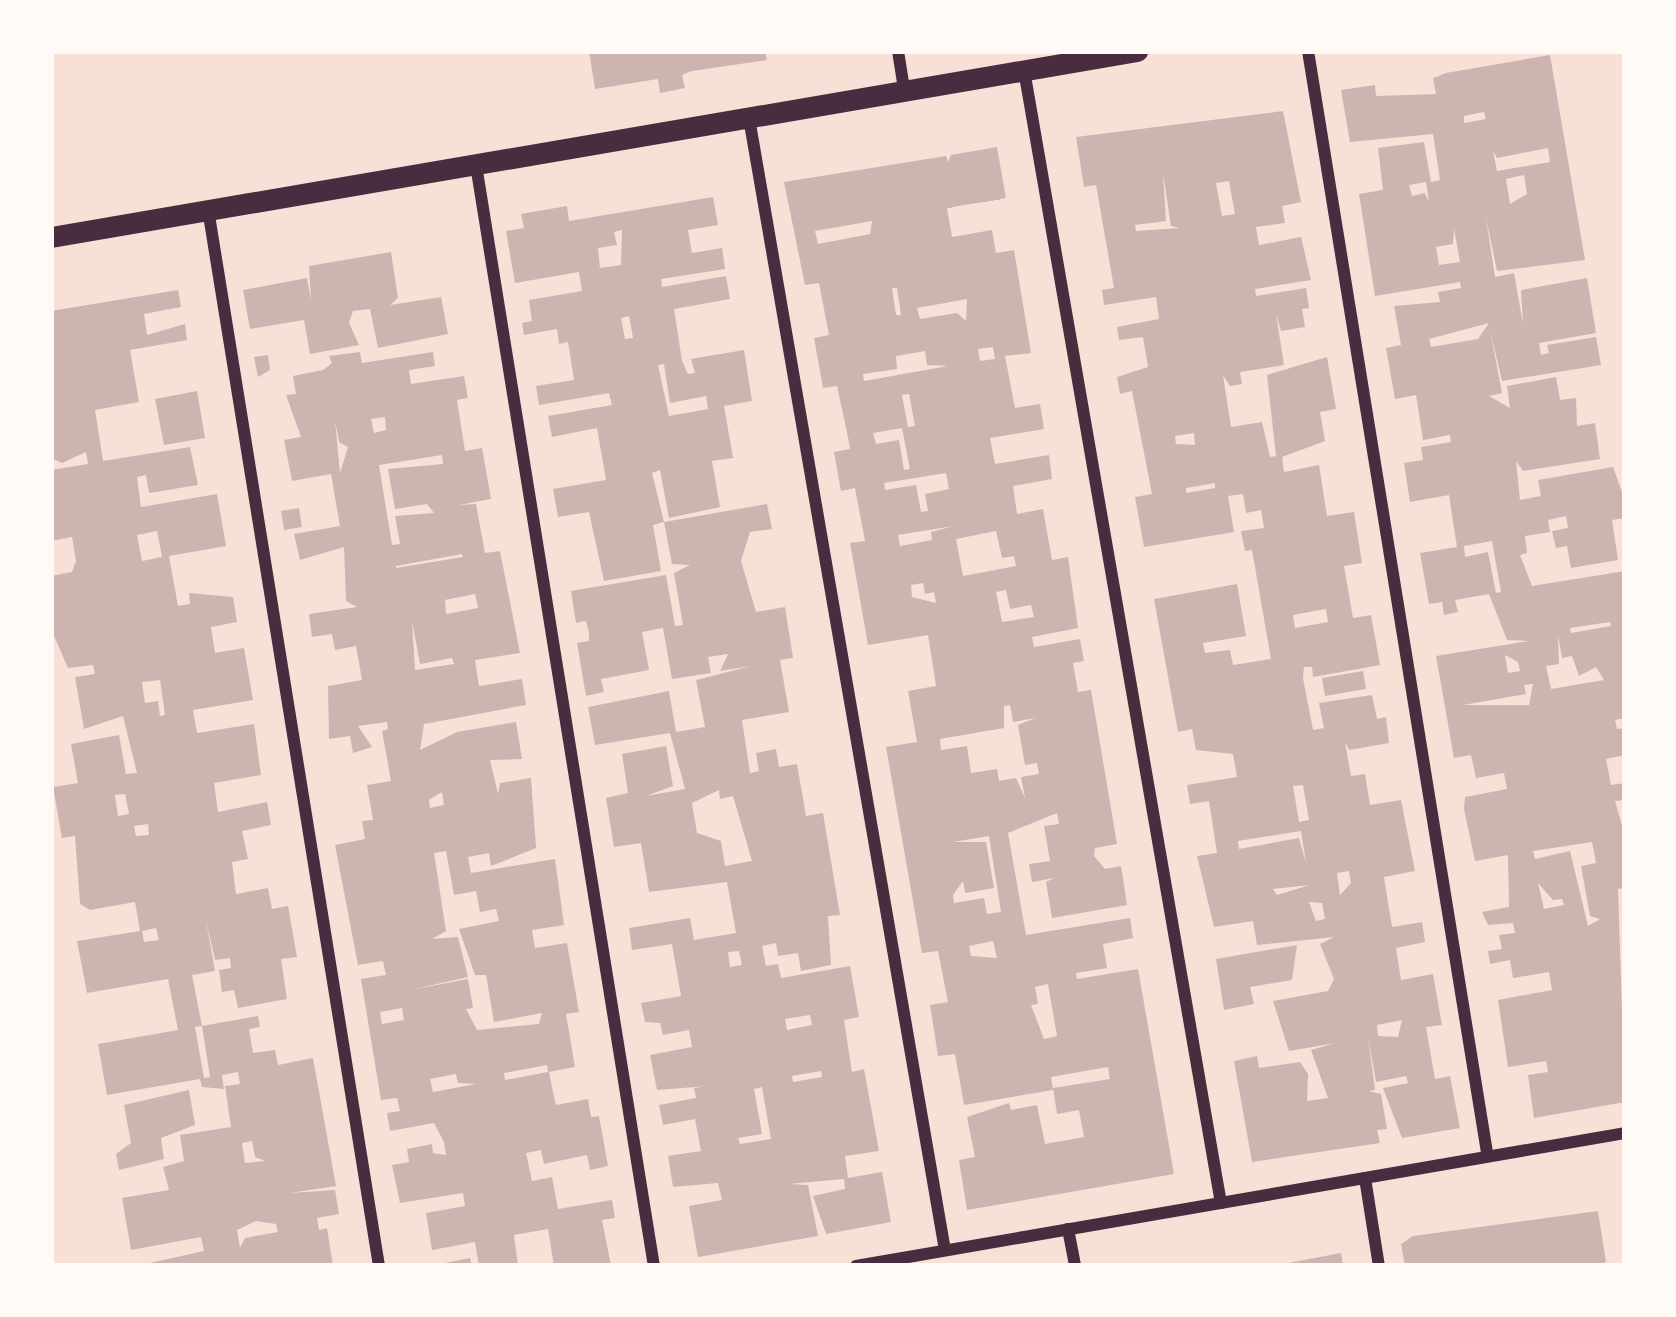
<!DOCTYPE html>
<html>
<head>
<meta charset="utf-8">
<style>
	body { margin:0 }
	#map { position:relative; width:1676px; height:1317px; overflow:hidden; background:#f7e1d7; font-family:Arial,sans-serif }
	div>[style] { position:absolute }
	[style*='--x'] { left:calc(var(--x)*1px); top:calc(var(--y)*1px); width:calc(var(--w)*1px); rotate:calc(var(--a)*1deg) }
	.building>* { inset:0; background:#ccb4b1 }
	.minor>* { height:12px; margin:-6px; padding:0 6px; transform-origin:6px; border-radius:6px; background:#4a2c40 }
	.tertiary>* { height:21px; margin:-10.5px; padding:0 10.5px; transform-origin:10.5px; border-radius:10.5px; background:#4a2c40 }
	span { translate:-50% -50%; white-space:nowrap; text-align:center; line-height:1.15; -webkit-text-stroke:12px #fffaf5; paint-order:stroke }
	.frame { position:absolute; inset:0; border:54px solid #fffaf5; pointer-events:none }
</style>
</head>
<body>
<div id="map">
	<div class="building">
		<div style="clip-path:polygon(589px 51px,765px 51px,767px 60px,692px 71px,682px 75px,685px 88px,660px 93px,658px 79px,595px 89px)"></div>
		<div style="clip-path:polygon(evenodd,1550px 55px,1585px 260px,1497px 271px,1486px 218px,1495px 277px,1514px 273px,1523px 324px,1521px 290px,1587px 278px,1596px 333px,1539px 343px,1541px 355px,1549px 353px,1547px 345px,1596px 337px,1601px 365px,1502px 381px,1490px 330px,1502px 393px,1489px 396px,1510px 408px,1507px 386px,1556px 377px,1560px 400px,1576px 398px,1577px 426px,1595px 423px,1600px 459px,1523px 471px,1516px 461px,1520px 500px,1541px 496px,1538px 480px,1613px 467px,1625px 501px,1625px 518px,1612px 520px,1618px 560px,1571px 568px,1567px 546px,1556px 548px,1552px 531px,1568px 528px,1566px 516px,1548px 520px,1550px 532px,1525px 536px,1527px 553px,1520px 555px,1532px 586px,1625px 571px,1625px 718px,1615px 720px,1617px 729px,1625px 728px,1625px 755px,1606px 759px,1611px 785px,1625px 783px,1625px 800px,1615px 801px,1625px 836px,1625px 888px,1618px 889px,1625px 1102px,1534px 1118px,1528px 1075px,1548px 1072px,1546px 1061px,1508px 1067px,1498px 1000px,1552px 990px,1549px 972px,1513px 978px,1510px 960px,1490px 964px,1488px 951px,1502px 949px,1499px 935px,1515px 933px,1513px 923px,1488px 925px,1482px 912px,1509px 907px,1508px 855px,1475px 861px,1464px 809px,1465px 797px,1507px 789px,1504px 773px,1476px 778px,1471px 755px,1454px 758px,1436px 656px,1529px 641px,1507px 640px,1489px 594px,1455px 600px,1458px 612px,1444px 615px,1442px 602px,1429px 604px,1420px 553px,1457px 547px,1449px 495px,1410px 502px,1404px 463px,1423px 460px,1421px 447px,1451px 442px,1450px 435px,1423px 440px,1416px 395px,1395px 399px,1386px 348px,1401px 345px,1394px 306px,1440px 302px,1438px 292px,1461px 288px,1460px 282px,1375px 296px,1359px 194px,1383px 190px,1378px 148px,1424px 142px,1431px 182px,1440px 180px,1433px 134px,1350px 142px,1341px 90px,1375px 85px,1376px 96px,1436px 94px,1433px 78px,1446px 73px,1550px 55px,1484px 112px,1486px 119px,1464px 123px,1464px 116px,1484px 112px,1550px 55px,1548px 148px,1550px 162px,1497px 171px,1493px 151px,1497px 158px,1548px 148px,1550px 55px,1524px 175px,1527px 194px,1510px 204px,1506px 179px,1524px 175px,1550px 55px,1426px 182px,1429px 202px,1425px 193px,1412px 196px,1409px 185px,1426px 182px,1550px 55px,1454px 229px,1460px 262px,1439px 265px,1436px 247px,1453px 244px,1454px 229px,1550px 55px,1489px 323px,1478px 339px,1431px 347px,1429px 339px,1489px 323px,1550px 55px,1492px 541px,1501px 592px,1496px 593px,1488px 552px,1465px 557px,1464px 546px,1492px 541px,1550px 55px,1610px 622px,1611px 626px,1571px 633px,1570px 628px,1610px 622px,1550px 55px,1558px 635px,1562px 658px,1572px 656px,1579px 676px,1596px 667px,1604px 680px,1551px 689px,1546px 666px,1559px 664px,1558px 635px,1550px 55px,1505px 655px,1518px 662px,1520px 671px,1508px 673px,1505px 655px,1550px 55px,1533px 684px,1529px 705px,1463px 705px,1526px 694px,1524px 685px,1533px 684px,1550px 55px,1592px 842px,1596px 863px,1581px 866px,1590px 916px,1600px 919px,1588px 926px,1570px 851px,1535px 859px,1533px 851px,1592px 842px,1550px 55px,1538px 883px,1553px 900px,1562px 899px,1564px 905px,1544px 909px,1538px 883px)"></div>
		<div style="clip-path:polygon(evenodd,1283px 111px,1301px 202px,1282px 206px,1285px 223px,1256px 227px,1259px 245px,1301px 237px,1311px 280px,1255px 289px,1256px 296px,1306px 288px,1309px 308px,1302px 309px,1305px 327px,1281px 331px,1276px 314px,1284px 365px,1240px 372px,1242px 384px,1230px 386px,1223px 375px,1231px 427px,1262px 422px,1270px 457px,1276px 456px,1267px 375px,1327px 357px,1336px 409px,1320px 412px,1325px 441px,1282px 457px,1284px 472px,1319px 465px,1327px 516px,1354px 512px,1362px 563px,1344px 566px,1353px 618px,1371px 615px,1380px 665px,1313px 677px,1312px 667px,1304px 667px,1303px 678px,1313px 730px,1324px 728px,1319px 703px,1372px 695px,1377px 719px,1386px 717px,1389px 743px,1349px 750px,1345px 742px,1351px 776px,1365px 774px,1370px 805px,1401px 800px,1415px 871px,1384px 877px,1392px 927px,1422px 922px,1425px 942px,1396px 948px,1401px 980px,1433px 974px,1442px 1025px,1426px 1027px,1435px 1079px,1450px 1076px,1460px 1128px,1402px 1138px,1383px 1088px,1408px 1083px,1406px 1076px,1376px 1082px,1368px 1036px,1375px 1090px,1369px 1091px,1381px 1094px,1387px 1129px,1377px 1130px,1380px 1143px,1252px 1162px,1234px 1061px,1257px 1056px,1259px 1068px,1300px 1062px,1308px 1074px,1307px 1101px,1328px 1098px,1311px 1050px,1336px 1043px,1289px 1051px,1273px 1001px,1328px 991px,1334px 979px,1320px 944px,1334px 937px,1257px 945px,1253px 921px,1214px 927px,1197px 856px,1217px 853px,1209px 801px,1190px 804px,1187px 785px,1237px 777px,1233px 754px,1196px 750px,1192px 729px,1178px 732px,1154px 599px,1237px 584px,1246px 636px,1203px 643px,1205px 653px,1230px 650px,1233px 665px,1271px 659px,1252px 550px,1245px 551px,1241px 531px,1264px 528px,1261px 510px,1246px 513px,1243px 494px,1228px 496px,1234px 532px,1144px 547px,1135px 497px,1152px 494px,1132px 391px,1120px 394px,1117px 377px,1148px 367px,1143px 337px,1119px 340px,1117px 327px,1159px 319px,1156px 297px,1104px 305px,1102px 290px,1114px 288px,1096px 185px,1084px 187px,1076px 137px,1283px 111px,1163px 173px,1171px 226px,1180px 228px,1136px 231px,1135px 225px,1166px 221px,1163px 173px,1283px 111px,1229px 181px,1235px 214px,1222px 216px,1216px 183px,1229px 181px,1283px 111px,1194px 433px,1195px 445px,1176px 444px,1175px 436px,1194px 433px,1283px 111px,1215px 483px,1215px 488px,1186px 493px,1186px 488px,1215px 483px,1283px 111px,1326px 609px,1328px 622px,1295px 628px,1293px 615px,1326px 609px,1283px 111px,1303px 785px,1309px 820px,1299px 822px,1293px 786px,1303px 785px,1283px 111px,1301px 831px,1306px 863px,1299px 838px,1239px 849px,1238px 841px,1301px 831px,1283px 111px,1349px 871px,1351px 883px,1340px 895px,1337px 873px,1349px 871px,1283px 111px,1310px 885px,1277px 895px,1273px 889px,1310px 885px,1283px 111px,1309px 902px,1322px 903px,1325px 919px,1316px 921px,1309px 902px,1283px 111px,1402px 1020px,1398px 1037px,1378px 1036px,1377px 1025px,1402px 1020px)"></div>
		<div style="clip-path:polygon(evenodd,997px 147px,1006px 198px,947px 208px,952px 237px,992px 230px,996px 253px,1014px 250px,1031px 353px,1005px 356px,1015px 408px,1040px 404px,1044px 429px,990px 438px,995px 464px,1049px 455px,1052px 479px,1013px 486px,1017px 514px,1043px 509px,1052px 560px,1068px 557px,1078px 628px,1032px 637px,1034px 647px,1080px 639px,1084px 661px,1073px 663px,1078px 692px,1091px 690px,1117px 844px,1095px 848px,1094px 856px,1105px 869px,1121px 866px,1127px 905px,1052px 918px,1046px 882px,1054px 878px,1032px 882px,1029px 864px,1050px 861px,1044px 826px,1059px 824px,1057px 813px,1008px 833px,1026px 935px,1130px 918px,1133px 938px,1103px 944px,1107px 968px,1076px 973px,1077px 979px,1138px 969px,1174px 1174px,967px 1210px,959px 1160px,975px 1157px,967px 1117px,1009px 1103px,1011px 1110px,1037px 1105px,1045px 1144px,1084px 1137px,1079px 1110px,1057px 1114px,1053px 1088px,1110px 1079px,1108px 1067px,1051px 1077px,1053px 1090px,964px 1105px,955px 1054px,938px 1056px,930px 1005px,948px 1002px,938px 951px,922px 953px,886px 747px,917px 742px,908px 691px,936px 686px,928px 635px,868px 645px,850px 543px,865px 541px,855px 488px,841px 491px,834px 452px,850px 449px,848px 437px,837px 386px,823px 388px,814px 338px,829px 335px,819px 283px,805px 285px,784px 182px,946px 156px,948px 162px,951px 155px,997px 147px,872px 221px,870px 234px,818px 244px,815px 231px,872px 221px,997px 147px,892px 288px,897px 288px,901px 315px,896px 315px,892px 288px,997px 147px,967px 299px,966px 321px,957px 313px,920px 319px,917px 308px,967px 299px,997px 147px,993px 347px,995px 359px,980px 361px,978px 349px,993px 347px,997px 147px,925px 351px,927px 365px,948px 366px,864px 381px,863px 374px,897px 369px,896px 356px,925px 351px,997px 147px,909px 394px,915px 426px,908px 427px,902px 395px,909px 394px,997px 147px,902px 428px,910px 469px,904px 470px,899px 440px,876px 444px,873px 433px,902px 428px,997px 147px,946px 473px,949px 489px,925px 494px,928px 511px,921px 512px,916px 485px,885px 490px,884px 483px,946px 473px,997px 147px,954px 526px,931px 532px,932px 540px,900px 546px,898px 535px,954px 526px,997px 147px,996px 531px,1002px 558px,1014px 556px,1016px 566px,963px 576px,956px 539px,996px 531px,997px 147px,923px 583px,925px 594px,934px 592px,936px 603px,912px 597px,911px 585px,923px 583px,997px 147px,1006px 590px,1010px 609px,1031px 605px,1034px 617px,1002px 622px,996px 592px,1006px 590px,997px 147px,1010px 705px,1013px 722px,1035px 718px,1018px 725px,1025px 765px,1037px 763px,1039px 774px,1021px 777px,1025px 798px,1016px 778px,999px 781px,997px 769px,971px 773px,967px 746px,941px 750px,940px 739px,1004px 728px,1004px 706px,1010px 705px,997px 147px,989px 836px,1001px 912px,987px 914px,984px 898px,954px 903px,953px 895px,963px 881px,965px 893px,994px 888px,986px 842px,953px 842px,989px 836px,997px 147px,993px 941px,997px 958px,971px 956px,969px 946px,993px 941px,997px 147px,1048px 984px,1057px 1036px,1044px 1039px,1031px 1005px,1038px 1004px,1035px 987px,1048px 984px)"></div>
		<div style="clip-path:polygon(evenodd,713px 197px,718px 225px,688px 230px,692px 253px,722px 248px,725px 269px,661px 279px,662px 287px,726px 276px,730px 299px,674px 309px,682px 361px,688px 374px,695px 373px,691px 359px,744px 350px,752px 401px,724px 406px,733px 458px,712px 461px,720px 507px,669px 518px,660px 470px,652px 473px,664px 522px,653px 525px,661px 571px,604px 581px,589px 512px,558px 517px,553px 489px,606px 480px,597px 428px,552px 437px,548px 416px,612px 405px,609px 393px,539px 405px,536px 386px,574px 380px,568px 342px,559px 344px,557px 329px,524px 335px,522px 323px,532px 321px,529px 300px,582px 291px,579px 272px,515px 283px,506px 231px,524px 228px,521px 214px,567px 206px,569px 221px,713px 197px,622px 230px,621px 265px,600px 268px,598px 248px,617px 245px,614px 232px,622px 230px,713px 197px,629px 316px,633px 338px,625px 339px,621px 318px,629px 316px,713px 197px,664px 364px,670px 403px,706px 396px,708px 409px,669px 416px,658px 365px,664px 364px)"></div>
		<div style="clip-path:polygon(391px 252px,398px 298px,390px 305px,441px 297px,448px 334px,378px 348px,370px 309px,353px 311px,349px 323px,359px 345px,310px 354px,304px 320px,250px 329px,243px 290px,307px 278px,311px 300px,309px 266px)"></div>
		<div style="clip-path:polygon(evenodd,178px 290px,181px 307px,144px 314px,147px 335px,185px 324px,187px 340px,130px 350px,139px 402px,95px 410px,103px 461px,190px 447px,198px 485px,149px 493px,146px 475px,137px 477px,141px 507px,217px 494px,226px 546px,169px 556px,178px 606px,190px 604px,189px 593px,233px 597px,237px 622px,211px 627px,215px 653px,244px 648px,253px 700px,193px 710px,197px 733px,254px 724px,261px 775px,214px 783px,218px 812px,267px 802px,271px 825px,242px 831px,248px 859px,232px 862px,236px 894px,268px 888px,272px 909px,288px 906px,297px 957px,281px 959px,287px 999px,238px 1008px,234px 990px,222px 992px,219px 970px,231px 968px,230px 958px,215px 960px,206px 920px,215px 971px,192px 975px,202px 1026px,258px 1016px,260px 1027px,249px 1029px,253px 1053px,275px 1050px,278px 1065px,313px 1058px,336px 1186px,290px 1193px,335px 1190px,339px 1214px,317px 1218px,319px 1230px,327px 1228px,333px 1266px,136px 1266px,204px 1251px,201px 1237px,131px 1250px,122px 1198px,169px 1190px,163px 1167px,184px 1161px,180px 1135px,231px 1127px,225px 1086px,240px 1084px,238px 1072px,222px 1075px,224px 1089px,202px 1087px,200px 1079px,107px 1095px,98px 1044px,178px 1030px,168px 979px,87px 993px,77px 941px,140px 931px,135px 902px,90px 910px,80px 904px,75px 836px,62px 838px,53px 787px,78px 783px,71px 744px,119px 735px,126px 774px,137px 773px,123px 716px,84px 729px,75px 677px,95px 674px,93px 665px,68px 668px,51px 629px,51px 576px,72px 572px,76px 561px,72px 537px,51px 541px,51px 470px,88px 464px,86px 452px,62px 463px,51px 458px,51px 311px,178px 290px,157px 531px,162px 557px,142px 561px,137px 535px,157px 531px,178px 290px,160px 680px,165px 715px,160px 716px,158px 701px,145px 703px,142px 682px,160px 680px,178px 290px,125px 794px,129px 814px,118px 816px,115px 795px,125px 794px,178px 290px,148px 824px,149px 835px,136px 836px,134px 826px,148px 824px,178px 290px,156px 928px,159px 940px,144px 942px,142px 931px,156px 928px,178px 290px,202px 1026px,210px 1077px,204px 1078px,195px 1027px,202px 1026px,178px 290px,252px 1141px,255px 1157px,265px 1161px,245px 1163px,242px 1143px,252px 1141px,178px 290px,256px 1221px,276px 1224px,278px 1232px,245px 1238px,240px 1248px,237px 1230px,256px 1221px)"></div>
		<div style="clip-path:polygon(evenodd,360px 352px,362px 363px,433px 352px,435px 366px,409px 370px,411px 384px,464px 376px,468px 398px,457px 400px,465px 451px,482px 448px,491px 499px,459px 505px,476px 504px,485px 553px,500px 551px,520px 653px,475px 660px,479px 686px,522px 679px,526px 705px,424px 724px,420px 750px,457px 732px,516px 722px,522px 759px,490px 760px,498px 794px,500px 783px,531px 778px,536px 848px,491px 866px,489px 853px,468px 857px,471px 873px,555px 859px,564px 925px,532px 930px,535px 948px,567px 943px,579px 1012px,566px 1014px,575px 1067px,549px 1072px,554px 1097px,556px 1105px,588px 1099px,591px 1117px,599px 1116px,608px 1166px,590px 1170px,587px 1155px,544px 1164px,541px 1150px,526px 1153px,532px 1181px,552px 1177px,558px 1209px,612px 1200px,615px 1218px,602px 1220px,611px 1266px,554px 1266px,548px 1229px,514px 1235px,518px 1266px,479px 1266px,475px 1242px,432px 1250px,426px 1213px,465px 1206px,463px 1193px,400px 1203px,392px 1165px,409px 1162px,407px 1149px,432px 1144px,433px 1153px,446px 1155px,444px 1142px,434px 1123px,390px 1131px,387px 1113px,400px 1111px,397px 1098px,381px 1100px,361px 979px,386px 975px,383px 961px,358px 965px,335px 845px,365px 839px,362px 821px,373px 820px,367px 785px,391px 781px,382px 731px,388px 729px,387px 722px,358px 726px,372px 747px,353px 753px,350px 736px,329px 739px,328px 686px,362px 680px,356px 646px,335px 650px,332px 634px,312px 637px,309px 614px,357px 607px,346px 601px,344px 547px,300px 560px,294px 534px,340px 526px,331px 474px,292px 481px,284px 440px,301px 437px,286px 395px,296px 394px,293px 376px,323px 370px,332px 363px,329px 356px,360px 352px,385px 417px,386px 430px,374px 433px,371px 419px,385px 417px,360px 352px,335px 420px,339px 442px,348px 447px,340px 473px,335px 420px,360px 352px,442px 455px,443px 464px,388px 469px,395px 509px,427px 504px,434px 513px,395px 516px,400px 544px,392px 545px,379px 465px,442px 455px,360px 352px,462px 554px,463px 557px,396px 568px,396px 566px,462px 554px,360px 352px,475px 594px,478px 608px,446px 614px,445px 600px,475px 594px,360px 352px,412px 621px,420px 664px,452px 658px,454px 664px,415px 670px,412px 621px,360px 352px,442px 792px,444px 805px,430px 808px,429px 800px,442px 792px,360px 352px,446px 851px,454px 895px,476px 891px,480px 912px,496px 909px,499px 921px,459px 929px,475px 975px,486px 975px,494px 1022px,542px 1013px,539px 1024px,477px 1030px,466px 1009px,473px 1008px,468px 979px,410px 990px,468px 977px,458px 937px,432px 939px,446px 931px,434px 853px,446px 851px,360px 352px,402px 1008px,404px 1020px,382px 1024px,380px 1012px,402px 1008px,360px 352px,547px 1065px,548px 1072px,505px 1080px,504px 1073px,547px 1065px,360px 352px,456px 1074px,458px 1083px,476px 1084px,433px 1092px,430px 1079px,456px 1074px)"></div>
		<div style="clip-path:polygon(268px 355px,270px 370px,258px 377px,254px 357px)"></div>
		<div style="clip-path:polygon(197px 391px,205px 438px,164px 445px,155px 399px)"></div>
		<div style="clip-path:polygon(evenodd,767px 504px,772px 529px,750px 532px,741px 561px,756px 612px,785px 607px,793px 658px,780px 660px,789px 712px,742px 720px,750px 773px,759px 771px,756px 753px,776px 749px,779px 767px,797px 764px,806px 816px,823px 813px,840px 915px,828px 916px,831px 965px,801px 971px,798px 953px,778px 956px,776px 943px,762px 946px,766px 966px,778px 964px,781px 978px,850px 966px,859px 1017px,844px 1020px,852px 1072px,864px 1069px,879px 1151px,845px 1156px,848px 1178px,882px 1172px,891px 1222px,826px 1234px,813px 1196px,845px 1189px,844px 1179px,788px 1184px,808px 1185px,818px 1236px,698px 1257px,689px 1206px,722px 1200px,718px 1183px,673px 1187px,668px 1156px,701px 1151px,695px 1119px,663px 1125px,659px 1105px,696px 1098px,694px 1088px,708px 1086px,657px 1090px,650px 1055px,692px 1047px,689px 1030px,663px 1035px,660px 1023px,645px 1022px,641px 1003px,681px 996px,672px 944px,632px 950px,629px 928px,690px 918px,694px 940px,736px 933px,727px 882px,649px 892px,641px 843px,614px 847px,606px 798px,628px 793px,622px 754px,666px 746px,673px 786px,646px 796px,685px 789px,670px 733px,595px 745px,588px 707px,669px 691px,676px 732px,705px 727px,696px 680px,751px 666px,720px 671px,728px 654px,708px 657px,711px 673px,672px 679px,663px 628px,642px 632px,649px 670px,601px 679px,604px 692px,586px 696px,577px 643px,589px 641px,589px 633px,586px 621px,576px 623px,571px 591px,666px 575px,675px 626px,683px 625px,674px 573px,690px 565px,672px 564px,664px 522px,767px 504px,719px 790px,720px 799px,733px 796px,752px 861px,725px 866px,721px 841px,697px 833px,692px 803px,719px 790px,767px 504px,739px 951px,742px 965px,730px 967px,728px 952px,739px 951px,767px 504px,810px 1015px,812px 1025px,787px 1030px,785px 1019px,810px 1015px,767px 504px,821px 1071px,822px 1077px,793px 1082px,792px 1076px,821px 1071px,767px 504px,762px 1087px,771px 1139px,740px 1144px,738px 1138px,762px 1134px,754px 1089px,762px 1087px)"></div>
		<div style="clip-path:polygon(299px 508px,302px 527px,284px 530px,281px 511px)"></div>
		<div style="clip-path:polygon(1363px 671px,1366px 689px,1325px 696px,1322px 678px)"></div>
		<div style="clip-path:polygon(1297px 945px,1292px 980px,1250px 987px,1254px 1004px,1224px 1010px,1216px 959px)"></div>
		<div style="clip-path:polygon(189px 1090px,195px 1125px,161px 1138px,164px 1159px,119px 1170px,116px 1154px,131px 1143px,124px 1105px)"></div>
		<div style="clip-path:polygon(1598px 1211px,1606px 1262px,1600px 1266px,1405px 1266px,1401px 1244px,1413px 1236px)"></div>
		<div style="clip-path:polygon(1341px 1253px,1343px 1266px,1283px 1266px,1283px 1264px)"></div>
		<div style="clip-path:polygon(470px 1258px,472px 1266px,441px 1266px,440px 1264px)"></div>
	</div>
	<div class="minor">
		<div style="--x:898;--y:51;--w:36;--a:81"></div>
		<div style="--x:1308;--y:51;--w:1116;--a:80.77"></div>
		<div style="--x:1024;--y:70;--w:1150;--a:80.14"></div>
		<div style="--x:749;--y:118;--w:1149;--a:80.18"></div>
		<div style="--x:476;--y:165;--w:1115;--a:80.82"></div>
		<div style="--x:208;--y:209;--w:1071;--a:80.81"></div>
		<div style="--x:1365;--y:1178;--w:89;--a:81"></div>
		<div style="--x:1068;--y:1229;--w:38;--a:79"></div>
		<div style="--x:856;--y:1266;--w:780;--a:-9.81"></div>
	</div>
	<div class="tertiary">
		<div style="--x:51;--y:237;--w:1102;--a:-9.72"></div>
	</div>
	<div class="frame"></div>
</div>
</body>
</html>
